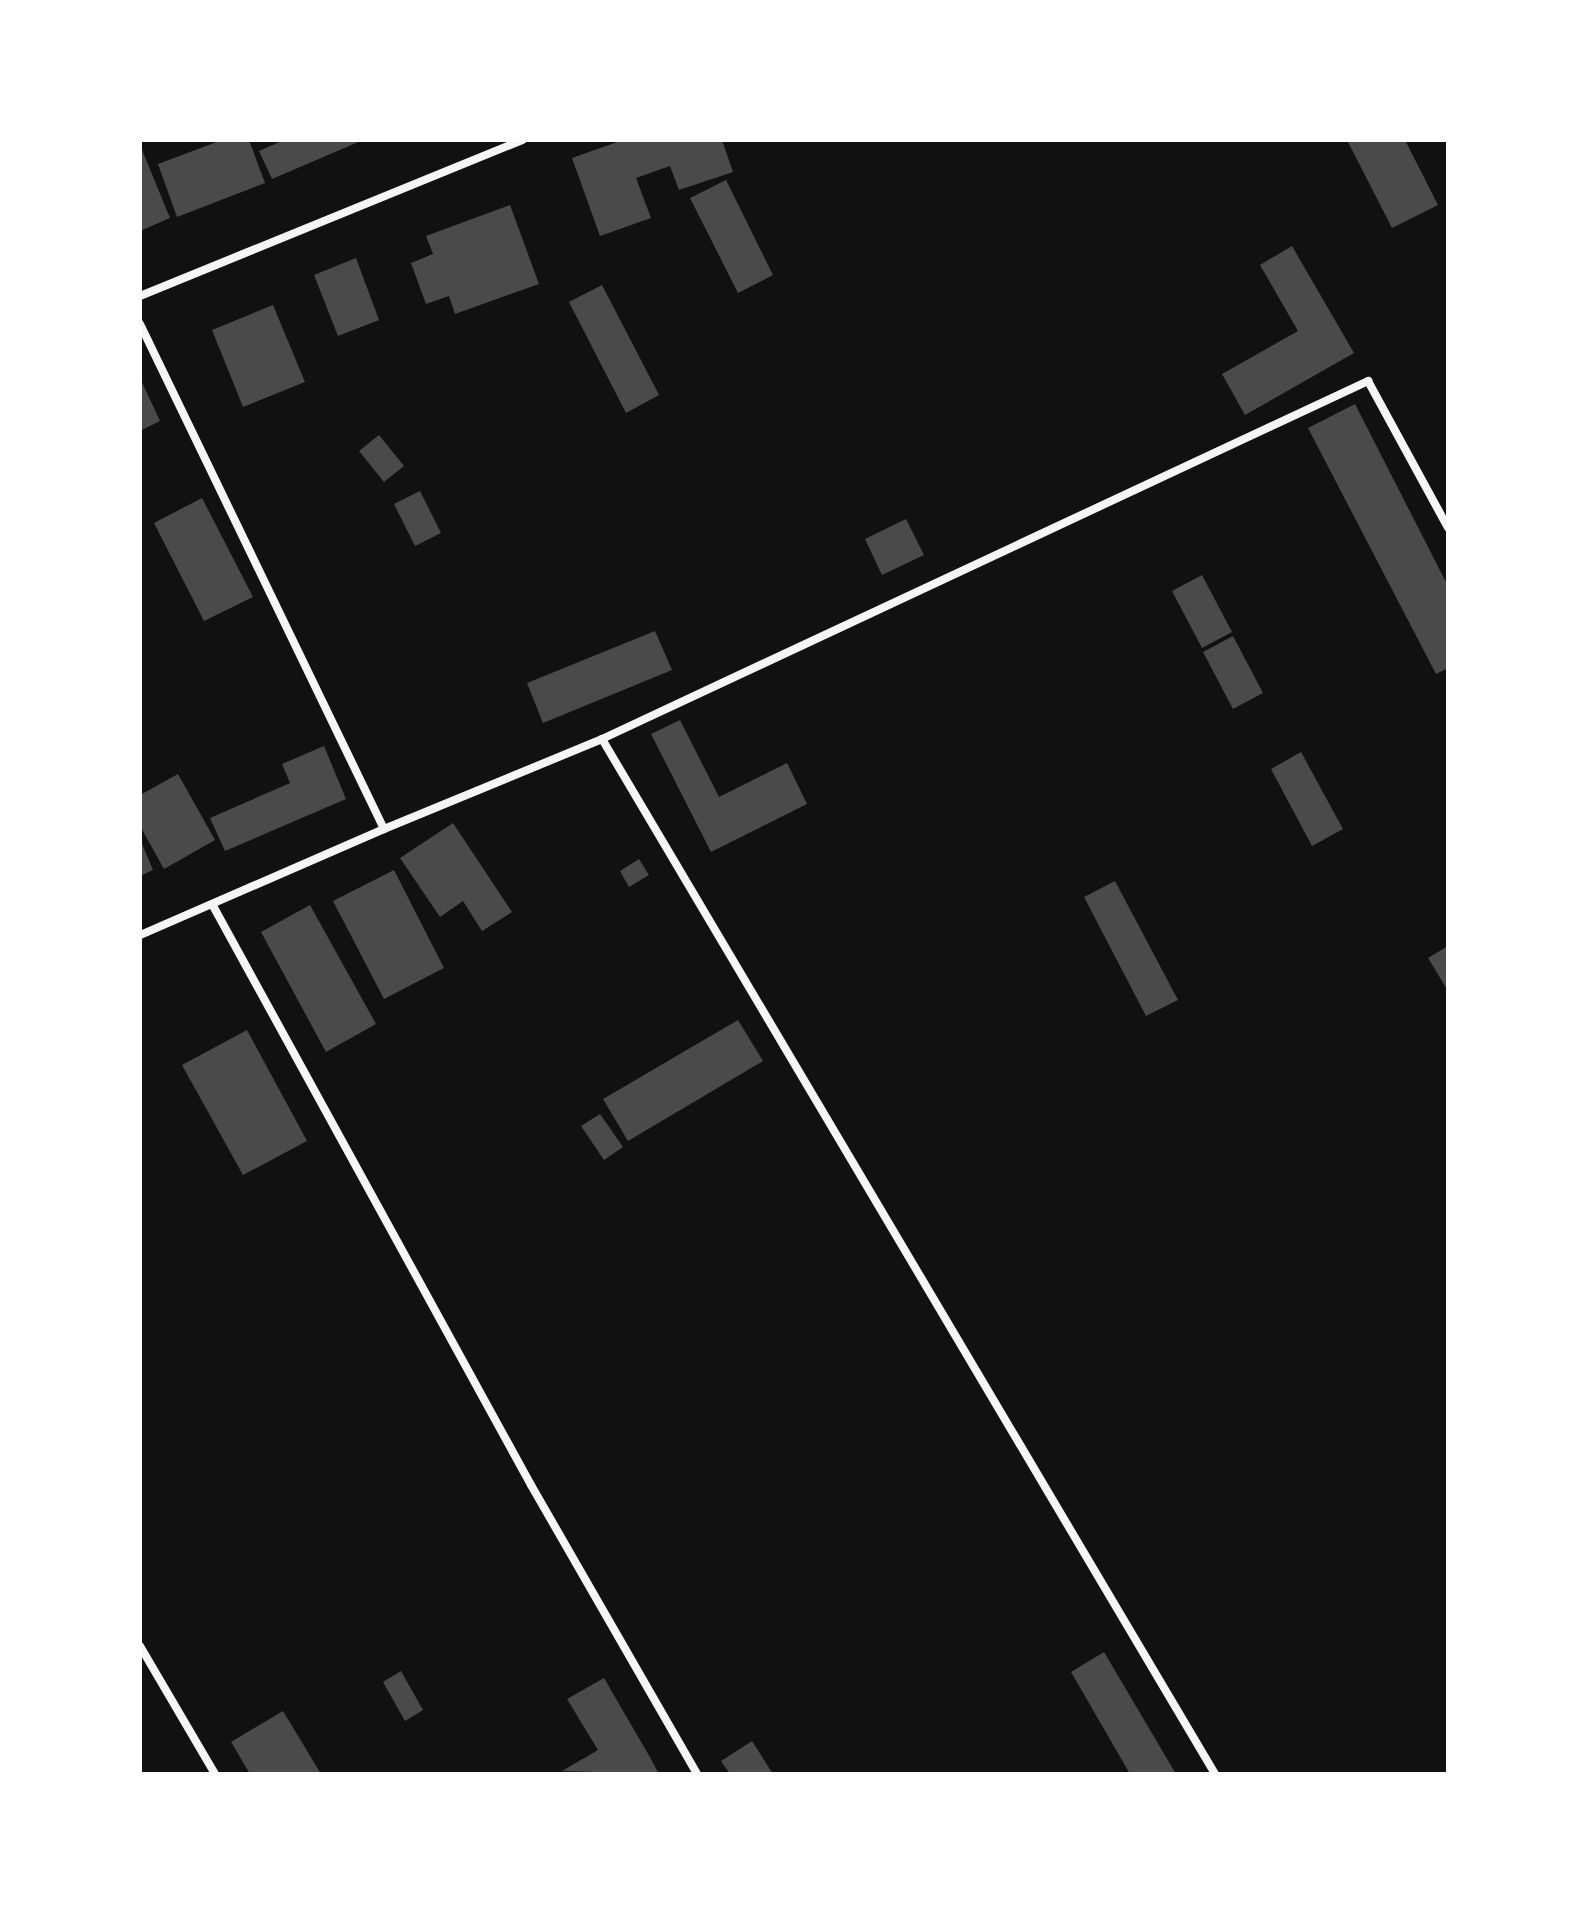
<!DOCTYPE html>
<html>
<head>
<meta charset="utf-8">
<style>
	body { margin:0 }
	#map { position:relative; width:1588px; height:1914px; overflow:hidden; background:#111; font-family:Signika,sans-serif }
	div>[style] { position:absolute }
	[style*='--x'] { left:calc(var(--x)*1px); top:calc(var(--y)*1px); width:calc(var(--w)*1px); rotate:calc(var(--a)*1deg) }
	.building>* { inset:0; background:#4a4a4a }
	.minor>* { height:8px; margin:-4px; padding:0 4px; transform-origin:4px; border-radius:4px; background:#f5f5f5 }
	span { translate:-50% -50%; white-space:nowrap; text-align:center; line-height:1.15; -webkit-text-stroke:6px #fff; paint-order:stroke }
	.frame { position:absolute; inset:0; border:142px solid #fff; pointer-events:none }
</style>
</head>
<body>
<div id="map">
	<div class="building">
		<div style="clip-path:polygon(222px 140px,249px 140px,265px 183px,177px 217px,158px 164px)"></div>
		<div style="clip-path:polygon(284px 140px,363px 140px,272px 179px,259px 151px)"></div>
		<div style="clip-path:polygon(623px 140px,722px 140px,733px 172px,679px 190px,670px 166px,636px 178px,651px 218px,600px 236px,572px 158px)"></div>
		<div style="clip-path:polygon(1347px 140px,1405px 140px,1438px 205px,1392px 228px)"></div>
		<div style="clip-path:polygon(140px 145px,170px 218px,140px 231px)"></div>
		<div style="clip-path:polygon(726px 180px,773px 275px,738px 293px,690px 198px)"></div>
		<div style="clip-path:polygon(510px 205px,539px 284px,455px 314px,449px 296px,426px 304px,411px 263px,433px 254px,426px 236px)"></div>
		<div style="clip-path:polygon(1292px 246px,1354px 353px,1245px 415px,1222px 374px,1298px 331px,1260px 265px)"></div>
		<div style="clip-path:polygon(356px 258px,379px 320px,338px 336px,314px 275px)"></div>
		<div style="clip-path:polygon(602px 285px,659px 395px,626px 413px,569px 302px)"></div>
		<div style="clip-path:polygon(273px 305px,305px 382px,243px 407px,212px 330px)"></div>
		<div style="clip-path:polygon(140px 378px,160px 421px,140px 431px)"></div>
		<div style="clip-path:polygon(1355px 404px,1448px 586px,1448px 668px,1436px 674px,1308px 428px)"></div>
		<div style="clip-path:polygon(379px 435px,404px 466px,384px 482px,359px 451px)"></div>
		<div style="clip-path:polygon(420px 491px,441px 533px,415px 546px,394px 504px)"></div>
		<div style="clip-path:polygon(202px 498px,253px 597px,204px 621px,154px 523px)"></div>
		<div style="clip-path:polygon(906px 519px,924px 555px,882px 575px,865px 539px)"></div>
		<div style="clip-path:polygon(1202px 575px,1232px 632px,1202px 648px,1172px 591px)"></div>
		<div style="clip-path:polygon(655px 631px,672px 670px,543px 723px,527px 683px)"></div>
		<div style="clip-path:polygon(1233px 636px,1263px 693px,1233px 709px,1203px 652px)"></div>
		<div style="clip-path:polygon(680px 720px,719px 797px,787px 763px,807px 804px,711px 852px,651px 734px)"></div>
		<div style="clip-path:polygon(324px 746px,346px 799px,225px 851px,210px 818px,290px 783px,282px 764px)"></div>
		<div style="clip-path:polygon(1301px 752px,1343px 829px,1312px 846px,1271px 769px)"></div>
		<div style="clip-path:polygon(178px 774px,215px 840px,164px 869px,140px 826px,140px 795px)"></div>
		<div style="clip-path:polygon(453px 823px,512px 912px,482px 931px,463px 901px,440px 917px,400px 858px)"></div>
		<div style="clip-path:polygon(140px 839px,153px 870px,140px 876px)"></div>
		<div style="clip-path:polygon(639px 859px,649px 875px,629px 887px,620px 871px)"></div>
		<div style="clip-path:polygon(394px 870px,444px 968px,384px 999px,333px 901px)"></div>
		<div style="clip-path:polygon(1115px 881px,1178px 1000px,1146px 1016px,1084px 897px)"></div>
		<div style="clip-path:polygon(310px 905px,376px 1024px,326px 1052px,261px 932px)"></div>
		<div style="clip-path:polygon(1448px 946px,1448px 991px,1428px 958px)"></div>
		<div style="clip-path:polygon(738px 1020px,763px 1061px,628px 1141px,603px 1099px)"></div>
		<div style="clip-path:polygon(247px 1030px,307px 1141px,243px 1175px,182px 1065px)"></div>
		<div style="clip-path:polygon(600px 1114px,623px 1147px,604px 1160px,581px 1126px)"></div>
		<div style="clip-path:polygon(1104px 1652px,1176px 1774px,1130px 1774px,1071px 1672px)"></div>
		<div style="clip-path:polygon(401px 1671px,423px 1710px,405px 1721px,383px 1682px)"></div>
		<div style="clip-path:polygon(604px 1678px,651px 1759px,659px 1774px,562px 1771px,598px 1750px,567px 1699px)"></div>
		<div style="clip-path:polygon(283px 1711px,321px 1774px,250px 1774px,231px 1742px)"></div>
		<div style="clip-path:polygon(752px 1741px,773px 1774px,730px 1774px,721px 1761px)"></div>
	</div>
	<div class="minor">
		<div style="--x:140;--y:296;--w:413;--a:-22.2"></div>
		<div style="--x:140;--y:324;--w:561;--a:64.21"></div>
		<div style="--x:384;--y:829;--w:266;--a:156.5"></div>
		<div style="--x:602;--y:739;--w:846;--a:-25.05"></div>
		<div style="--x:1368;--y:381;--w:167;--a:61.4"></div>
		<div style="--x:384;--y:829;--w:236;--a:-22.4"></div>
		<div style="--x:602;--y:739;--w:1203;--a:59.36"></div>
		<div style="--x:212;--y:904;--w:663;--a:61.23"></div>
		<div style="--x:531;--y:1485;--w:333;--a:60.1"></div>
		<div style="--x:140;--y:1646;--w:148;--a:59.6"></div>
	</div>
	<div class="frame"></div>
</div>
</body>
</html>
